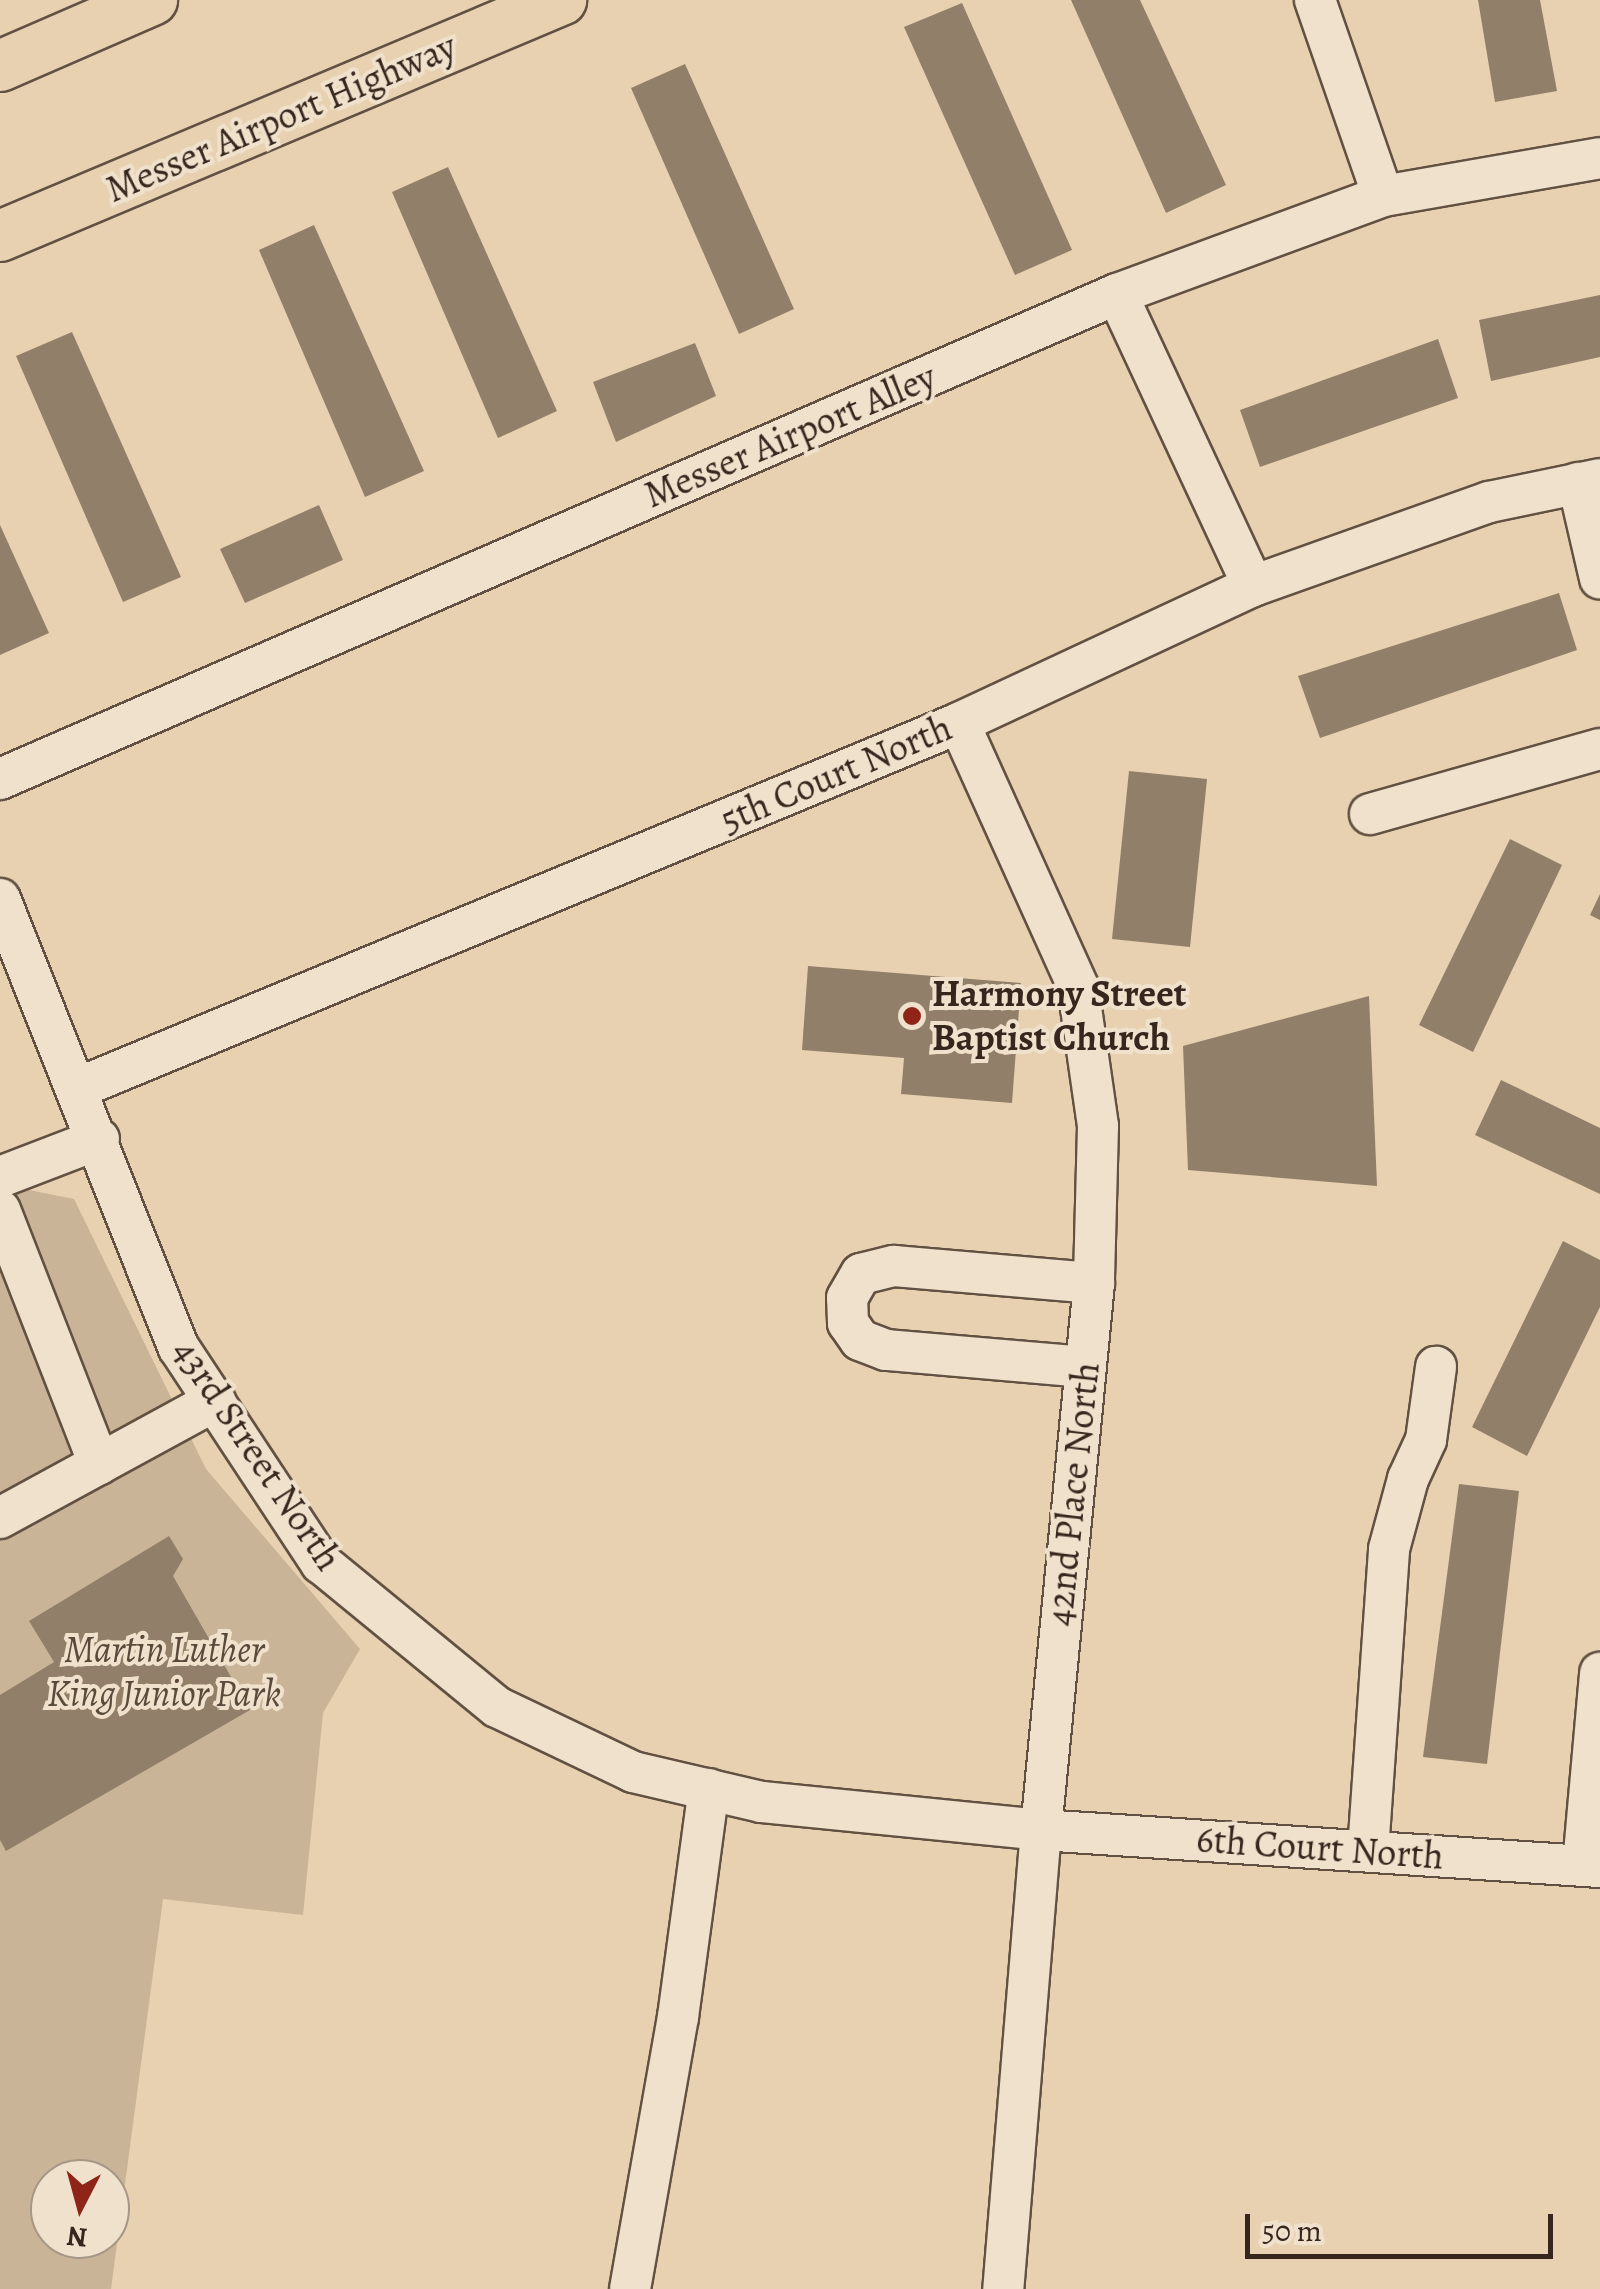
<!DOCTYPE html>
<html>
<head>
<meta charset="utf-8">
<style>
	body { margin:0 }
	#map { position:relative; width:1600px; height:2289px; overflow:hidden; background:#e7d1b0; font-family:Alegreya,serif }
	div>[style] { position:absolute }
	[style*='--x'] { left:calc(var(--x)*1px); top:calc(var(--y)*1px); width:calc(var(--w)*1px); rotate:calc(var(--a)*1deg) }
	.green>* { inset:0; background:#c9b497 }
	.building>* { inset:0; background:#927f69 }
	.roads { filter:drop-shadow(2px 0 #625142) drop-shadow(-2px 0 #625142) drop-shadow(0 2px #625142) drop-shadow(0 -2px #625142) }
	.minor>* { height:40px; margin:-20px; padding:0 20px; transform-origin:20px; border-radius:20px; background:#efe1cc }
	.major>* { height:50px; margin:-25px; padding:0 25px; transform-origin:25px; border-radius:25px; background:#e7d1b0 }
	.dots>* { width:28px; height:28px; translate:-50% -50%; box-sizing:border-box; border:5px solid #efe1cc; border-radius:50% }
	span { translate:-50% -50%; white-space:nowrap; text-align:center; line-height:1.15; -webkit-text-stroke:8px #efe1cc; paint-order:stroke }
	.street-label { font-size:38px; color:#36261d }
	.poi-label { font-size:38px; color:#36261d; font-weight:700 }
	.left { translate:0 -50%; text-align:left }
	.park-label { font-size:38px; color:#5b4a3c; font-style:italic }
	.north { position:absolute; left:30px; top:2159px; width:100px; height:100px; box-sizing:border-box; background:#efe1cc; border:2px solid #a59686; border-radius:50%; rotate:186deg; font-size:28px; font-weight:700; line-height:40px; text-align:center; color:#36261d }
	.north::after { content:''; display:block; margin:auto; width:35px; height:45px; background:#8f2418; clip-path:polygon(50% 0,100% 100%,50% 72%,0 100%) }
	.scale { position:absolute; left:1245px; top:2214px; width:308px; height:45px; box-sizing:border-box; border:5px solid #36261d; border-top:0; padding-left:12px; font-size:30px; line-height:35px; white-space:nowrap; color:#36261d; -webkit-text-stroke:8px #efe1cc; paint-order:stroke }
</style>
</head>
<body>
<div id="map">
	<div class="green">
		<div style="clip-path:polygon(evenodd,24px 1189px,74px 1199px,206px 1469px,360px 1649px,323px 1713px,303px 1915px,163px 1899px,111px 2289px,0 2289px,0 1199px,24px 1189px,50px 2179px,110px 2179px,110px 2239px,50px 2239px,50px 2179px)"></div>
	</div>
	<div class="building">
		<div style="clip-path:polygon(1071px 0,1140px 0,1226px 185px,1166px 213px)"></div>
		<div style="clip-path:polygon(1478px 0,1540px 0,1557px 91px,1495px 102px)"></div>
		<div style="clip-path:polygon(962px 3px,1072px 250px,1015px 275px,904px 27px)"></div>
		<div style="clip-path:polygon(685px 64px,794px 309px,739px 334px,631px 88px)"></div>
		<div style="clip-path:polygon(448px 167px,557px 411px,498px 438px,392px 192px)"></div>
		<div style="clip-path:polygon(314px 225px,424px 471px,365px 497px,259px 250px)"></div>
		<div style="clip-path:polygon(1600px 295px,1600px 357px,1491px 381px,1479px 320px)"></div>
		<div style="clip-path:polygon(72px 332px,181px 577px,123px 602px,16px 356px)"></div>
		<div style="clip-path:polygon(1438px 339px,1458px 398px,1260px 467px,1240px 410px)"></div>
		<div style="clip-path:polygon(695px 343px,716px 396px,616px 442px,593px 382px)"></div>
		<div style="clip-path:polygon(319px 505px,343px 560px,245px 603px,220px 549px)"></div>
		<div style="clip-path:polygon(0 525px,49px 633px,0 655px)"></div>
		<div style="clip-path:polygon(1559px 593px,1577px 650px,1320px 738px,1298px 676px)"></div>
		<div style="clip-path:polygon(1129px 771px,1207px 779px,1190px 947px,1112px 939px)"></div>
		<div style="clip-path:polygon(1510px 839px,1562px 865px,1473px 1052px,1419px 1025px)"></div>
		<div style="clip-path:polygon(1600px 894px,1600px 920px,1590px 915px)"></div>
		<div style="clip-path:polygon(808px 966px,1021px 983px,1012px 1103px,901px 1094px,904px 1058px,802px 1050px)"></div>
		<div style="clip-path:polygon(1369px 996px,1377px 1186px,1188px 1170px,1183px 1046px)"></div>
		<div style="clip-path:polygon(1501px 1080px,1600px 1128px,1600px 1194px,1475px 1135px)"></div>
		<div style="clip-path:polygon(1563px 1241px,1600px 1260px,1600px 1307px,1527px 1456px,1472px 1427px)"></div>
		<div style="clip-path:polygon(1459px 1484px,1519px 1491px,1487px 1764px,1423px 1757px)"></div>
		<div style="clip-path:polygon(169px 1536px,183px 1559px,173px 1576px,250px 1710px,6px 1851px,0 1840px,0 1695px,54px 1662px,29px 1621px)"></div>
	</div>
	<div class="roads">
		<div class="minor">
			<div style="--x:1315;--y:0;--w:207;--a:70.9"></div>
			<div style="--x:1117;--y:294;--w:322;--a:65"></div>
			<div style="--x:1578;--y:483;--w:98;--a:77"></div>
			<div style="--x:959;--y:723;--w:290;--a:65.7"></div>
			<div style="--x:1078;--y:987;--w:140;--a:81.8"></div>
			<div style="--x:1098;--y:1126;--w:157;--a:91.5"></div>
			<div style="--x:1094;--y:1283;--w:550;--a:95.53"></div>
			<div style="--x:1041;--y:1830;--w:461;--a:94.7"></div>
			<div style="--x:0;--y:779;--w:1218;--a:-23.47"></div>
			<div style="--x:1117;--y:294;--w:283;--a:-20.2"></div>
			<div style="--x:1383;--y:196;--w:220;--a:-9.9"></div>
			<div style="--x:1370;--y:814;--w:239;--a:-15.8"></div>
			<div style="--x:0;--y:899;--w:483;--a:68.3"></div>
			<div style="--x:179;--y:1348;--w:258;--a:56.6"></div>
			<div style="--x:321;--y:1563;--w:227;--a:39.3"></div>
			<div style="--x:497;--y:1707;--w:151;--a:25.5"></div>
			<div style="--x:633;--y:1772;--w:132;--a:13.1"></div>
			<div style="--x:762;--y:1802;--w:280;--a:5.7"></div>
			<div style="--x:1041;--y:1830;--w:560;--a:3.79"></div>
			<div style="--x:78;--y:1088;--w:954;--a:-22.5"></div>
			<div style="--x:959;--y:723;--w:324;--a:-25"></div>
			<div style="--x:1253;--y:586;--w:251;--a:-19.6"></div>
			<div style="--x:1489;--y:502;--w:113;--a:-11.7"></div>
			<div style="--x:0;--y:1177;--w:106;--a:-21"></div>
			<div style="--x:0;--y:1210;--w:273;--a:68.7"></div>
			<div style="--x:1085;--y:1367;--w:200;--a:-175.1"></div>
			<div style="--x:886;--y:1350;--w:28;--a:-159"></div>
			<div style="--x:860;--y:1340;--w:21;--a:-125"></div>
			<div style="--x:848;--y:1323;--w:25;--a:-92"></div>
			<div style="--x:847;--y:1298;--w:28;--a:-60"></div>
			<div style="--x:861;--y:1274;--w:34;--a:-14"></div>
			<div style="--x:894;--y:1266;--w:201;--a:4.9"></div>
			<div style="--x:0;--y:1518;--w:245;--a:-28.6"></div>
			<div style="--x:1368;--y:1851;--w:303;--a:-86"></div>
			<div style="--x:1389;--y:1549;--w:73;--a:-74.8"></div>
			<div style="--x:1408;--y:1479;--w:43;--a:-65.2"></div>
			<div style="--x:1426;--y:1440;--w:74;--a:-82.2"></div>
			<div style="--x:1583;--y:1865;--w:193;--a:-84.9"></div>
			<div style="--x:630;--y:2289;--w:276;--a:-80"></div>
			<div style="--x:678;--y:2017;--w:230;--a:-82.3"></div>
		</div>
		<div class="major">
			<div style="--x:0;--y:66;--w:166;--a:-23.5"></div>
			<div style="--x:0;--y:236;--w:609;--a:-22.82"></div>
		</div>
	</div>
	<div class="dots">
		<div style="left:912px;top:1016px;background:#8f2418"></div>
	</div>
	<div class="street-label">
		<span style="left:281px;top:118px;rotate:-23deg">Messer Airport Highway</span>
		<span style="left:790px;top:436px;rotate:-23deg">Messer Airport Alley</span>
		<span style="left:836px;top:774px;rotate:-23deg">5th Court North</span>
		<span style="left:257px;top:1455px;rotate:56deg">43rd Street North</span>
		<span style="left:1073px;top:1494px;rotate:-84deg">42nd Place North</span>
		<span style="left:1320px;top:1848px;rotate:4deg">6th Court North</span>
	</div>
	<div class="poi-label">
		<span class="left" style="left:932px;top:1016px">Harmony Street<br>Baptist Church</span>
	</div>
	<div class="park-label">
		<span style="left:164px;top:1672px">Martin Luther<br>King Junior Park</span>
	</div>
	<div class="north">N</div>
	<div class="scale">50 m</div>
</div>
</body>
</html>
